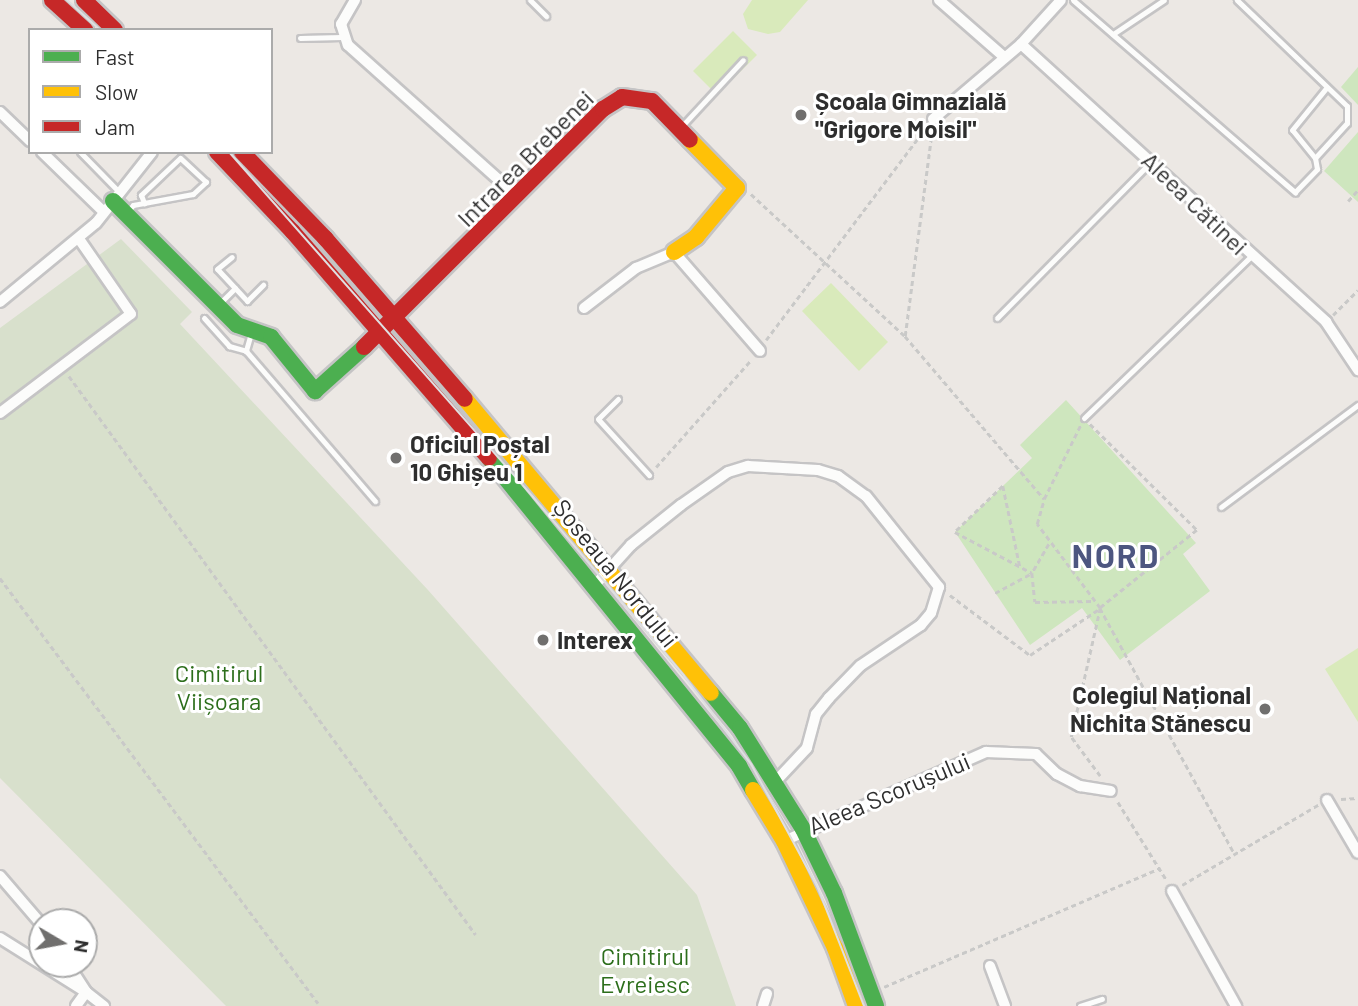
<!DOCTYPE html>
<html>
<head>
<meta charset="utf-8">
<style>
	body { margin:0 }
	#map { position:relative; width:1358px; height:1006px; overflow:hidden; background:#ece8e4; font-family:Barlow,sans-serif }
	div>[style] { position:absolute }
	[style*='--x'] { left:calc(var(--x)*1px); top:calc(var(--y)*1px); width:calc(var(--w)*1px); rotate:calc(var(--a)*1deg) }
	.green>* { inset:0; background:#cee6be }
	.cemetery>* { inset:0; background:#d8e0cc }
	.pitch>* { inset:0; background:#d9eabb }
	.path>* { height:2.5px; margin-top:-1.25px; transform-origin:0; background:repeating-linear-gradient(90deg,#c9c9c8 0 5px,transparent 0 8.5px) }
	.roads { filter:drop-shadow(2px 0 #c5c4c5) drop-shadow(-2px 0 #c5c4c5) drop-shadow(0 2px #c5c4c5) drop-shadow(0 -2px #c5c4c5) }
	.lane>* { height:5px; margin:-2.5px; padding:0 2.5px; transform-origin:2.5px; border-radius:2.5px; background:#fcfcfb }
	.street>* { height:10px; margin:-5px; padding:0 5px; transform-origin:5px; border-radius:5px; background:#fcfcfb }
	.fast>* { height:16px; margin:-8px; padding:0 8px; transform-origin:8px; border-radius:8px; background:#4caf50 }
	.slow>* { height:16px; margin:-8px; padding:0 8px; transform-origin:8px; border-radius:8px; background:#ffc107 }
	.jam>* { height:16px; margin:-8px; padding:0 8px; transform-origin:8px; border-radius:8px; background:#c62828 }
	.tram>* { height:2px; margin:-1px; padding:0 1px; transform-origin:1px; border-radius:1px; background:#dfdfe1 }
	.dots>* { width:19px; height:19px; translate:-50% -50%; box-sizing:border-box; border:4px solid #fff; border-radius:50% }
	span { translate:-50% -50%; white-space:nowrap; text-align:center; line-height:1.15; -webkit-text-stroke:6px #fff; paint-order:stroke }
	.poi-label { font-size:24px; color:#2e2e2e; font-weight:700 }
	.left { translate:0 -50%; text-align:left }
	.right { translate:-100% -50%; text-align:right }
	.street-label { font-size:24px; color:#2e2e2e }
	.park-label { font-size:24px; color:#2c6e1b }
	.district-label { font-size:32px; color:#4d5680; font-weight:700; letter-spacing:2px }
	.legend { position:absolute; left:28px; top:28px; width:245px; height:126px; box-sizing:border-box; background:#fff; border:2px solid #ababab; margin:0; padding:9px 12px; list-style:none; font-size:21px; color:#2e2e2e }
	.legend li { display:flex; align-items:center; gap:14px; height:35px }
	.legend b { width:35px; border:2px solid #ababab }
	.north { position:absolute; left:28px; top:908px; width:70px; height:70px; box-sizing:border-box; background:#fff; border:2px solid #ababab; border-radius:50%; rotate:100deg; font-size:19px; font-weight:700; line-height:28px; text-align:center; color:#2e2e2e }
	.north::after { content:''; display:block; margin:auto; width:24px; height:32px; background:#706f6e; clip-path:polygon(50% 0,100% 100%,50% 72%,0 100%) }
</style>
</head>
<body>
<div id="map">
	<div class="green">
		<div style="clip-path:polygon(1358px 67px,1358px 105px,1341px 87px)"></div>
		<div style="clip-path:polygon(1358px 132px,1358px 202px,1324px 171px)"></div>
		<div style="clip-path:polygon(1066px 400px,1196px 543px,1183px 554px,1210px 591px,1120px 660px,1082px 608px,1030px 645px,955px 532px,1032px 458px,1020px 445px)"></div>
	</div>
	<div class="cemetery">
		<div style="clip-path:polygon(121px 239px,192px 312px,180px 324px,428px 590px,697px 895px,736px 1006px,226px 1006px,0 778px,0 328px)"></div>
	</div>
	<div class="pitch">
		<div style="clip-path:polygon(752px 0,808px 0,780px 32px,768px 34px,748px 29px,743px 14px)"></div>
		<div style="clip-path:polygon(733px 31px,757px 55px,717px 95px,693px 71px)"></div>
		<div style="clip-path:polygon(831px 283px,888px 342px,859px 371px,802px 311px)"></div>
		<div style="clip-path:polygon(1358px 648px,1358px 722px,1325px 669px)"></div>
	</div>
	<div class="path">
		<div style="--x:751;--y:194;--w:209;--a:42.7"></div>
		<div style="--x:905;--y:336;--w:214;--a:49.5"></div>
		<div style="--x:1348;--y:201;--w:15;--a:-48"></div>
		<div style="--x:1333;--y:315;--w:35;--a:-45"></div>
		<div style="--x:905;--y:336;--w:207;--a:-82.5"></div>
		<div style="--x:766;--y:340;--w:266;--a:-53"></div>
		<div style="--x:69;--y:376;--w:691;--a:53.94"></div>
		<div style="--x:1084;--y:418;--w:159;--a:44.7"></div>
		<div style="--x:1197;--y:530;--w:124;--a:141.2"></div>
		<div style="--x:1100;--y:608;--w:105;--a:-126.9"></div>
		<div style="--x:1037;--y:524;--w:26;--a:-74"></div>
		<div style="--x:1044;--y:499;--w:90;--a:-63.7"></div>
		<div style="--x:656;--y:467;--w:144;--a:-48.4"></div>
		<div style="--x:1003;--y:486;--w:66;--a:136.2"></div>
		<div style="--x:955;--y:532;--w:87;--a:28"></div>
		<div style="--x:1003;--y:486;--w:83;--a:78.1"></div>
		<div style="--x:1049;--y:544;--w:34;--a:120"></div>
		<div style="--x:1032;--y:573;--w:29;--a:84"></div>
		<div style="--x:1035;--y:602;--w:57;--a:-1"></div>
		<div style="--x:0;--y:578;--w:531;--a:53.19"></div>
		<div style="--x:995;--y:593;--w:42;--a:-28.4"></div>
		<div style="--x:950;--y:595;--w:100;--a:36.9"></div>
		<div style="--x:1030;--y:655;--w:83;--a:-33.7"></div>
		<div style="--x:1100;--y:776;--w:49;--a:-126.6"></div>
		<div style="--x:1071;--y:737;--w:132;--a:-77.3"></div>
		<div style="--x:1100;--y:608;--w:281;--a:61.3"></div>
		<div style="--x:1341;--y:799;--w:17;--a:-3"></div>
		<div style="--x:1118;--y:802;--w:91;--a:58.1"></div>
		<div style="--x:1182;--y:885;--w:158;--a:-30.5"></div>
		<div style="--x:884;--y:987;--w:301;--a:-23.3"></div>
	</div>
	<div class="roads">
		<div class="lane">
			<div style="--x:530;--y:0;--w:23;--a:45"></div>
			<div style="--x:1073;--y:0;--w:294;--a:40.9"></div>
			<div style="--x:1295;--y:192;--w:32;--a:-46"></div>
			<div style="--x:1317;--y:169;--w:11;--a:-100"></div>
			<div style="--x:1315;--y:158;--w:47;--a:-47.6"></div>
			<div style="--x:1347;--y:123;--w:17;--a:-90"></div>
			<div style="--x:1347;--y:106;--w:153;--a:-136.1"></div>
			<div style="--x:1113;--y:34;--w:61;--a:-33.7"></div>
			<div style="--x:300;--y:38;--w:42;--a:-1.4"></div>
			<div style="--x:681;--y:127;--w:91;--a:-47.2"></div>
			<div style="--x:80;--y:152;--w:56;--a:45.7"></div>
			<div style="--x:1315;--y:158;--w:36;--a:-129"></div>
			<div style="--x:1292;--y:130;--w:55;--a:-50.9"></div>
			<div style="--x:127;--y:212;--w:9;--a:-49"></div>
			<div style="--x:133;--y:205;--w:61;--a:-10.4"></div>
			<div style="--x:193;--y:194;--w:18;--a:-43"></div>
			<div style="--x:206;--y:182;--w:35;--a:-137"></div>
			<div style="--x:180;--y:158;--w:54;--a:136.5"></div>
			<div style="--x:141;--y:195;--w:9;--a:69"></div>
			<div style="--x:235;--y:288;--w:18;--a:47"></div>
			<div style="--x:247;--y:301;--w:23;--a:-45"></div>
			<div style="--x:220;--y:303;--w:21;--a:-45"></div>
			<div style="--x:235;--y:288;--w:26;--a:-133"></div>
			<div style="--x:217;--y:269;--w:19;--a:-39"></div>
			<div style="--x:204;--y:318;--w:38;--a:48"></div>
			<div style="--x:229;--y:346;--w:18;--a:16"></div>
			<div style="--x:997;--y:318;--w:221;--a:-45.4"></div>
			<div style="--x:251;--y:333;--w:19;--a:106"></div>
			<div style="--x:246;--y:351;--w:198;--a:49.3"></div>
			<div style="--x:618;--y:399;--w:28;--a:135"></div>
			<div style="--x:598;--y:419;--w:76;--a:47.7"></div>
			<div style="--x:1084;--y:418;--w:233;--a:-44.1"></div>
			<div style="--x:1221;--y:507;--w:171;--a:-36.7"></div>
			<div style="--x:1080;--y:1006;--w:23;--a:-18"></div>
		</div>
		<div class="street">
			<div style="--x:355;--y:0;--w:28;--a:120"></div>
			<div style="--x:341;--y:24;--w:22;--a:72"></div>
			<div style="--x:348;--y:45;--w:228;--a:41.8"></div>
			<div style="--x:939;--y:0;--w:85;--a:41.2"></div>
			<div style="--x:1021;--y:44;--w:413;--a:42.3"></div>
			<div style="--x:1326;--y:322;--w:58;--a:56.3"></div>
			<div style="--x:0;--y:112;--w:42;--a:44"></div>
			<div style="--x:933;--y:119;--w:116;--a:-40.4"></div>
			<div style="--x:1021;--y:44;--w:59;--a:-47.7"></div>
			<div style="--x:42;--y:152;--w:86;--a:44.1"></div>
			<div style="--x:0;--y:302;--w:124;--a:-39.5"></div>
			<div style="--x:96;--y:223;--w:90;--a:-51.7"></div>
			<div style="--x:584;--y:308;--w:66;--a:-37.6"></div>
			<div style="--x:636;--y:268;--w:41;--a:-22.8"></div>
			<div style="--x:674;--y:252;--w:131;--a:49"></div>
			<div style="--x:0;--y:413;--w:164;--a:-37.1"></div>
			<div style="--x:131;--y:314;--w:91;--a:-124.7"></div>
			<div style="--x:595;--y:585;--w:54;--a:-48"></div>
			<div style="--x:631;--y:545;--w:64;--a:-38.7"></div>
			<div style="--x:681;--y:505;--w:57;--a:-35.1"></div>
			<div style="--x:728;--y:472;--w:21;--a:-17"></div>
			<div style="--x:748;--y:466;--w:70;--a:3.3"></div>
			<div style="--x:818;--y:470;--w:21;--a:17"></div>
			<div style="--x:838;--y:476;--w:34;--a:36"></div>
			<div style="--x:866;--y:496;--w:117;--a:51.3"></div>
			<div style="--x:939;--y:587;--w:27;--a:107"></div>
			<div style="--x:931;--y:613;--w:16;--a:130"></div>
			<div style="--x:921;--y:625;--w:73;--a:146.1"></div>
			<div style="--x:860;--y:666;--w:45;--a:134.1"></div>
			<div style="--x:829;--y:698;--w:21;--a:129"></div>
			<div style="--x:816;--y:714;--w:35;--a:105"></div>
			<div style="--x:807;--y:748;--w:47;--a:133.3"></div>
			<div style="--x:1327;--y:800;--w:61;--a:59.7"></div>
			<div style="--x:784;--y:841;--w:221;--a:-23.8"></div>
			<div style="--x:986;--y:752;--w:50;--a:2.3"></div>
			<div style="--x:1036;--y:754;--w:29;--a:44"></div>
			<div style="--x:1057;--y:774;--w:26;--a:28"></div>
			<div style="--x:1080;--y:786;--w:31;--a:9"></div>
			<div style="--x:0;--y:876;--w:65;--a:49.4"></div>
			<div style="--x:1172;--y:891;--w:132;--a:60.9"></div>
			<div style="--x:0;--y:938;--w:102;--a:32.1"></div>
			<div style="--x:68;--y:964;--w:33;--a:57"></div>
			<div style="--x:86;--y:992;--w:23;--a:38"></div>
			<div style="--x:990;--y:966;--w:43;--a:69.4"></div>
			<div style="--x:76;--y:1006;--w:17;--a:-54"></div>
			<div style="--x:763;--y:1006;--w:13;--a:-72"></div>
		</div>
		<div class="fast">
			<div style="--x:113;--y:201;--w:175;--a:45"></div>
			<div style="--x:237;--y:325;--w:36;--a:19"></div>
			<div style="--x:271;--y:337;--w:70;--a:50.8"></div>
			<div style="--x:315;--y:391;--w:66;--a:-41.9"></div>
			<div style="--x:489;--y:458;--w:397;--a:50.9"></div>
			<div style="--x:739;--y:766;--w:28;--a:60"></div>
			<div style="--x:711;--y:693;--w:45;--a:50.4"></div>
			<div style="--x:740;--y:728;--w:119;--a:58"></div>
			<div style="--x:803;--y:829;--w:71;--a:64.2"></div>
			<div style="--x:834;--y:893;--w:121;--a:69.6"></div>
		</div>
		<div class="slow">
			<div style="--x:674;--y:252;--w:27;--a:-34"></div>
			<div style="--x:696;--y:237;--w:64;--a:-50.1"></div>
			<div style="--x:737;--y:188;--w:67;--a:-134.4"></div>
			<div style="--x:465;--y:399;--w:383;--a:50.1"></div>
			<div style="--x:753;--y:790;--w:60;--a:58.7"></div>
			<div style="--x:784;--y:841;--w:119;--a:64.5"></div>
			<div style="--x:835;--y:948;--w:62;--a:70.1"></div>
		</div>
		<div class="jam">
			<div style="--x:52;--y:0;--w:45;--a:42.3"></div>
			<div style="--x:84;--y:0;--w:43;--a:44.1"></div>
			<div style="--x:217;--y:152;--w:110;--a:46.5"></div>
			<div style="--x:293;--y:232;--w:299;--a:49.1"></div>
			<div style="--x:242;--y:152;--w:120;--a:46"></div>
			<div style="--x:325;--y:238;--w:213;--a:49"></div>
			<div style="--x:364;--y:347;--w:337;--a:-44.9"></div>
			<div style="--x:603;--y:109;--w:22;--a:-32"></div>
			<div style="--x:622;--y:97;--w:30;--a:8"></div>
			<div style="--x:652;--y:101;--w:54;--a:45.7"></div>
		</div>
	</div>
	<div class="tram">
		<div style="--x:67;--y:0;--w:45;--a:42.3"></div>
		<div style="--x:229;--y:152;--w:460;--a:48.6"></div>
		<div style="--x:533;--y:497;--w:234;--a:49.8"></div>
		<div style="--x:684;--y:676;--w:111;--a:52.7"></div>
		<div style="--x:751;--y:764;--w:141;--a:61.6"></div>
		<div style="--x:818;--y:888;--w:127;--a:68.7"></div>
	</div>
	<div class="dots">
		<div style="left:801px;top:115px;background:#706f6e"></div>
		<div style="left:396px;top:458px;background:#706f6e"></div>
		<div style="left:543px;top:640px;background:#706f6e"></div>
		<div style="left:1265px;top:709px;background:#706f6e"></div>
	</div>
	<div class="poi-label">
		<span class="left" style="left:815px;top:115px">Școala Gimnazială<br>"Grigore Moisil"</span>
		<span class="left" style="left:410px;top:458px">Oficiul Poștal<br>10 Ghișeu 1</span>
		<span class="left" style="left:557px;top:640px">Interex</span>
		<span class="right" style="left:1251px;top:709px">Colegiul Național<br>Nichita Stănescu</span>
	</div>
	<div class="street-label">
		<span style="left:525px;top:158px;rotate:-45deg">Intrarea Brebenei</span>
		<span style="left:1195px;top:203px;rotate:44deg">Aleea Cătinei</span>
		<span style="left:616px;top:573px;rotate:51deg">Șoseaua Nordului</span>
		<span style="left:889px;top:793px;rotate:-23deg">Aleea Scorușului</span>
	</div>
	<div class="park-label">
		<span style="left:219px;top:687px">Cimitirul<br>Viișoara</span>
		<span style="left:645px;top:970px">Cimitirul<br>Evreiesc</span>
	</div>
	<div class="district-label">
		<span style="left:1116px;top:555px">NORD</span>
	</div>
	<ul class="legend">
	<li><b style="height:9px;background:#4caf50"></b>Fast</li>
	<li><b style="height:9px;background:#ffc107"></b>Slow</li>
	<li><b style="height:9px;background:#c62828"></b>Jam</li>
	</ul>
	<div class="north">N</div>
</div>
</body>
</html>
